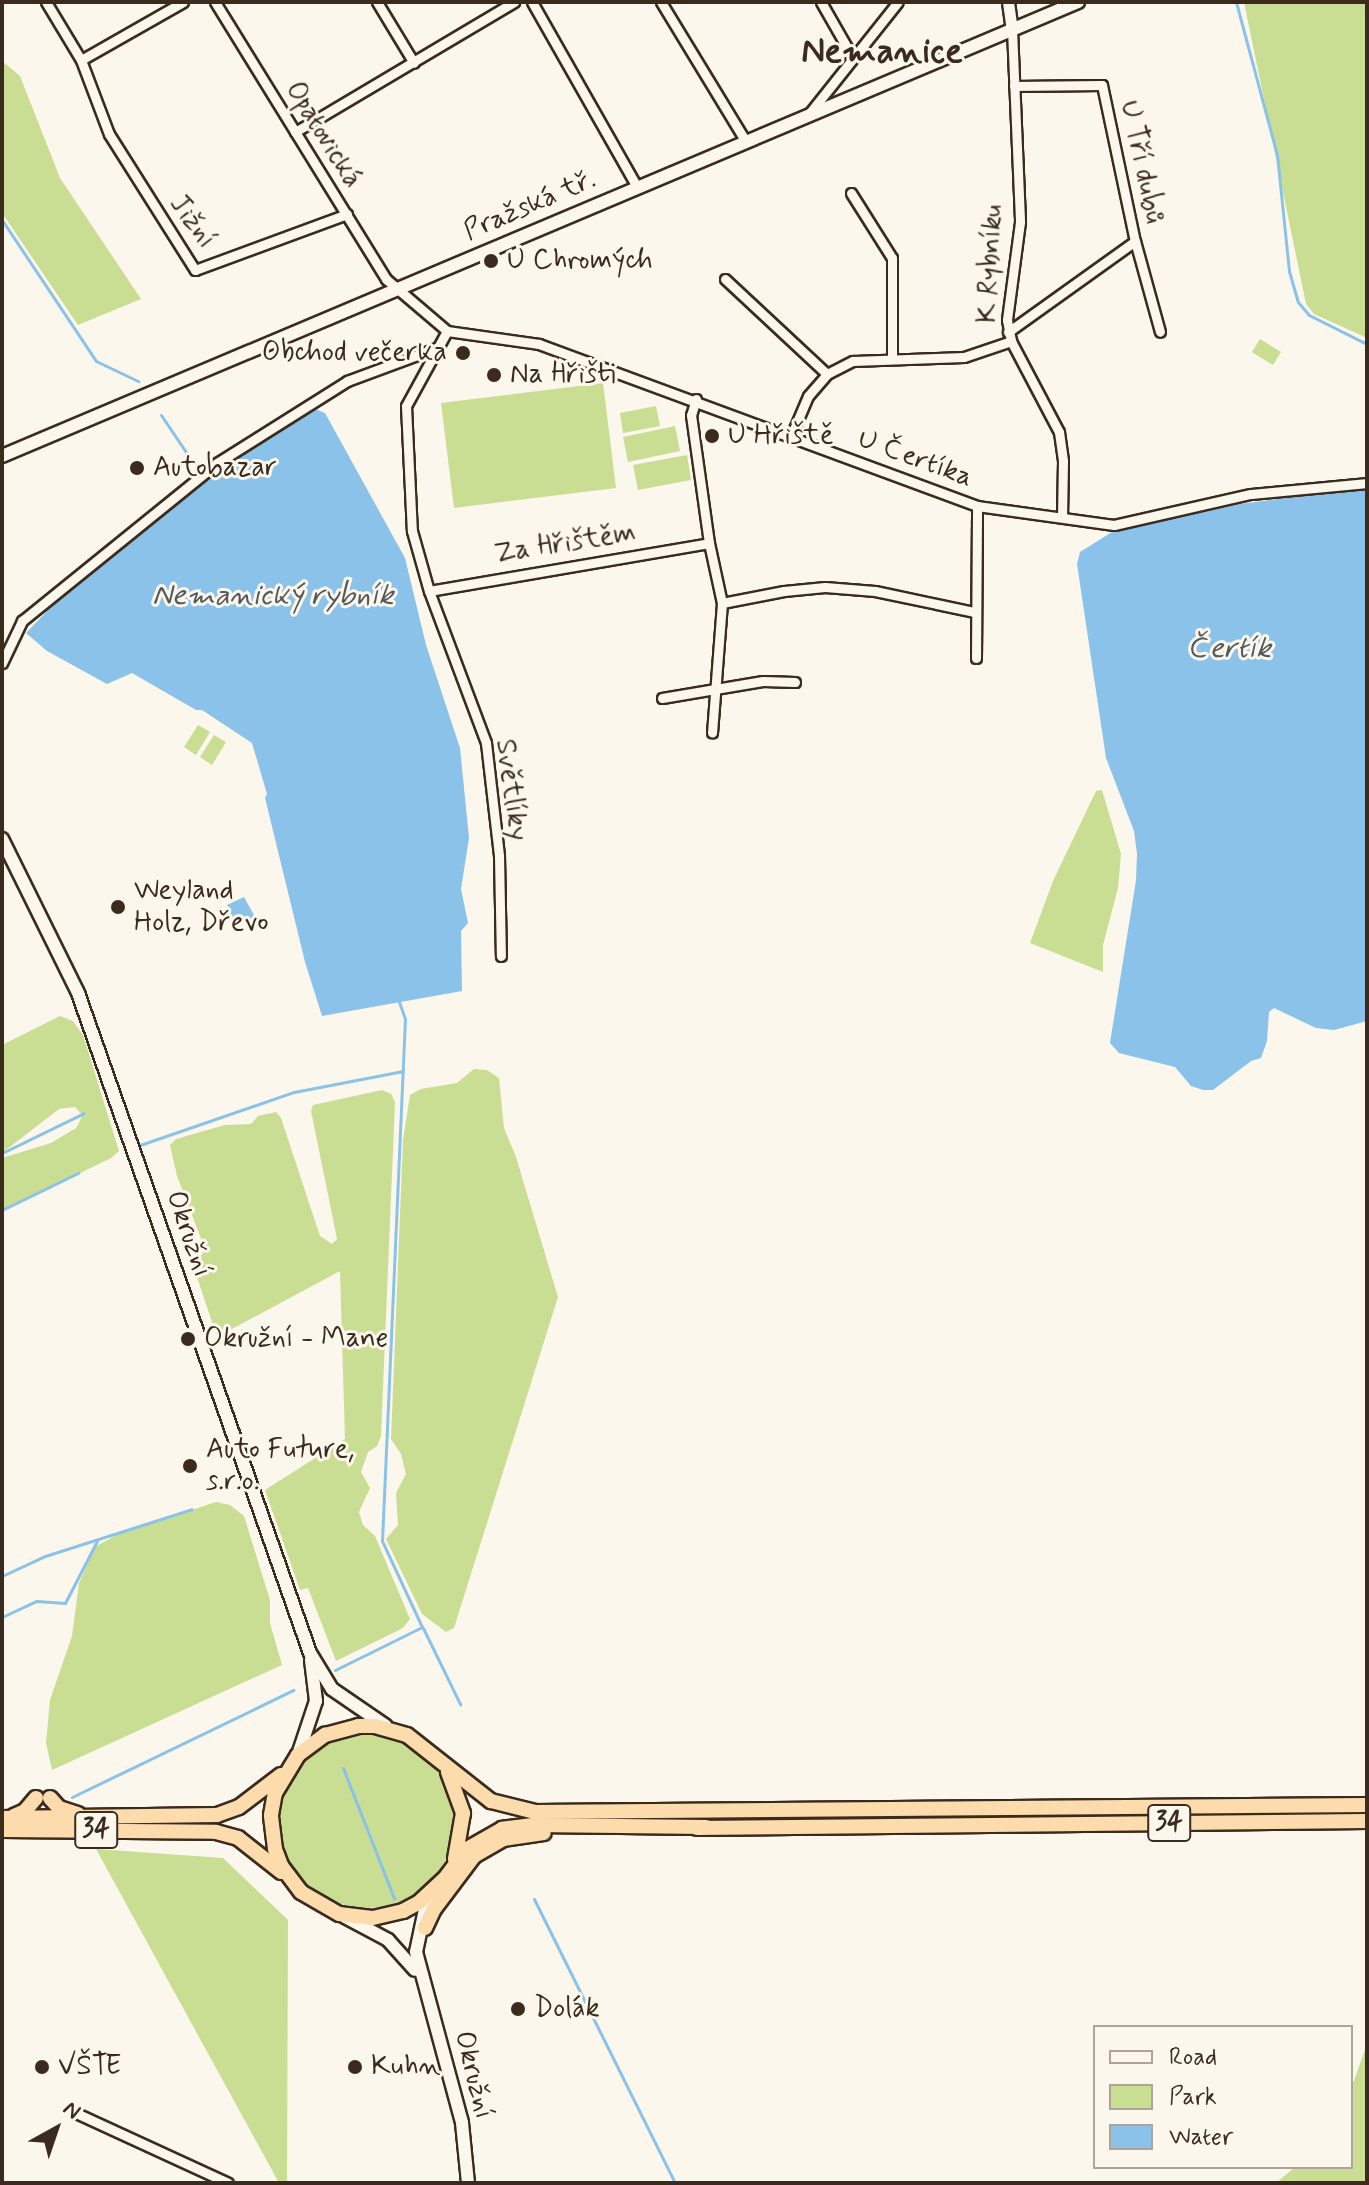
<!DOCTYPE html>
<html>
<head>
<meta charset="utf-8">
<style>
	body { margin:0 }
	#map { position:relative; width:1369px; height:2185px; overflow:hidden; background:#fbf7ec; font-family:Mynerve,sans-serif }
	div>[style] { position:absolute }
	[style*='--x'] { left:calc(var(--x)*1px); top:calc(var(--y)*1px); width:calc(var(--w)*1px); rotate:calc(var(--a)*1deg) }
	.green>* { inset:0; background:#c9de93 }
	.round { border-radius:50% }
	.water>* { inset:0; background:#8ac2e9 }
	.stream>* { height:3px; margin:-1.5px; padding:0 1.5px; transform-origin:1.5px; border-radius:1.5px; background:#8ac2e9 }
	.roads { filter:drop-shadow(2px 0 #3b2a1e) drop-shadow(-2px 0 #3b2a1e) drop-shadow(0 2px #3b2a1e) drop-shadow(0 -2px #3b2a1e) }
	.minor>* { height:9px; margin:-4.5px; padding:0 4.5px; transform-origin:4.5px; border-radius:4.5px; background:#fbf7ec }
	.tertiary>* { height:11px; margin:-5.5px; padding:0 5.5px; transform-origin:5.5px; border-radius:5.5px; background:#fbf7ec }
	.secondary>* { height:12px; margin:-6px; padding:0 6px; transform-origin:6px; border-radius:6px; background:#fbf7ec }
	.trunk>* { height:14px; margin:-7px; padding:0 7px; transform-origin:7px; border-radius:7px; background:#fcdcac }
	.dots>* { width:22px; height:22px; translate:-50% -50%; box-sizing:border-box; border:4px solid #fbf7ec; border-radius:50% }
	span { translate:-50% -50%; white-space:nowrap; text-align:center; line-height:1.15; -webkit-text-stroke:6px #fbf7ec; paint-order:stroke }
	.shield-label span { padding:2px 6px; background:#fbf7ec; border:2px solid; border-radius:6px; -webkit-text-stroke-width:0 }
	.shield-label { font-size:26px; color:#3b2a1e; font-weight:700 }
	.street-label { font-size:28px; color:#3b2a1e }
	.poi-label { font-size:28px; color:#3b2a1e }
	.left { translate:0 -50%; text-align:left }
	.right { translate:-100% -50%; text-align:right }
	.water-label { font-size:30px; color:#53585b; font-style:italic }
	.district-label { font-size:36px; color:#3b2a1e; font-weight:700 }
	.frame { position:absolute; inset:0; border:4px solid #3b2a1e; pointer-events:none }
	.legend { position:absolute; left:1093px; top:2025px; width:260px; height:144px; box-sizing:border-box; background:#fbf7ec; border:2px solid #aea59a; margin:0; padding:10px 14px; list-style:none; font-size:24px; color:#3b2a1e }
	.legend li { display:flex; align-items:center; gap:16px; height:40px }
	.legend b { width:40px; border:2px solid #aea59a }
	.north { position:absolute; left:16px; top:2089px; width:80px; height:80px; -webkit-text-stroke:6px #fbf7ec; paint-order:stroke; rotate:40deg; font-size:22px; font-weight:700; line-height:32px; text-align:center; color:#3b2a1e }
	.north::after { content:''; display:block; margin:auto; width:28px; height:36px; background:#3b2a1e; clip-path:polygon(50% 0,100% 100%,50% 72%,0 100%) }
</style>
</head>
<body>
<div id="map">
	<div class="green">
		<div style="clip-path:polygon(1244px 2px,1367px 2px,1367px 338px,1314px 314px,1306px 304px)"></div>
		<div style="clip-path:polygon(2px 61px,20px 76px,60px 178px,141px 299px,78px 325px,2px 213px)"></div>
		<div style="clip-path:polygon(1260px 339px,1281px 352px,1273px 365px,1252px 352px)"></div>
		<div style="clip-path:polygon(603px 383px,616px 488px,454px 508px,441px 403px)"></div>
		<div style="clip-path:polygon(656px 406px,660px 426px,623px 433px,620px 413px)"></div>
		<div style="clip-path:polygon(675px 426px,680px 451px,628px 462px,623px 437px)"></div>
		<div style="clip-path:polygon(687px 455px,691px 480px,638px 490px,633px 465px)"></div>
		<div style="clip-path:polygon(198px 725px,210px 732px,196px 755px,184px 747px)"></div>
		<div style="clip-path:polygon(214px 735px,226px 742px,212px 765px,200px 757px)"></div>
		<div style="clip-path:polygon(1102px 790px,1121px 854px,1118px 888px,1103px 945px,1103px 972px,1030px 943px,1053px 881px,1096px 791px)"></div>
		<div style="clip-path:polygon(60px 1016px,73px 1021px,83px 1035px,119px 1151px,111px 1158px,2px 1211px,2px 1158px,51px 1143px,76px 1128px,80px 1121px,82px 1115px,75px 1107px,59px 1109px,2px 1153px,2px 1045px)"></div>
		<div style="clip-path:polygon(474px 1069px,487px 1070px,499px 1078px,504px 1128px,516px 1157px,558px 1297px,454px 1628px,446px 1632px,422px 1614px,386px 1539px,398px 1525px,396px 1493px,406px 1474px,401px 1454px,391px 1439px,403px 1140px,410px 1095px,421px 1089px,457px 1083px)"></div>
		<div style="clip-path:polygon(382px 1090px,391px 1094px,395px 1102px,381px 1436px,377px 1446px,368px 1452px,361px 1472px,370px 1488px,359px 1512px,363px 1525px,375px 1536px,410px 1619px,403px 1628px,336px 1661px,308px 1588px,300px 1590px,265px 1490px,345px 1439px,340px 1271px,217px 1337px,194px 1268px,205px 1249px,177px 1176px,170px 1145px,176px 1139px,225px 1125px,251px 1124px,258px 1116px,276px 1112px,281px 1118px,320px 1236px,332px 1244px,337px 1239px,311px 1111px,313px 1105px)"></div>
		<div style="clip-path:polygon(216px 1502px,230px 1505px,244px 1516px,270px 1600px,270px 1623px,282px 1665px,52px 1770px,46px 1743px,50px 1700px,72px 1636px,79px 1583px,95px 1547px,118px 1534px)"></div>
		<div class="round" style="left:279px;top:1732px;width:176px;height:176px"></div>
		<div style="clip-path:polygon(96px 1849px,223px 1858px,288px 1920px,287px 2183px,279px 2183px)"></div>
		<div style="clip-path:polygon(1367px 2044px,1367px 2183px,1276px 2183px,1295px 2167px,1351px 2167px,1351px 2089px)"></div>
	</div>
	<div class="water">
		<div style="clip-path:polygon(315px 409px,325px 413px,405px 558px,426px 645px,460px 748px,469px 838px,461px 889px,468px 923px,461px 931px,462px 991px,322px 1016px,305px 962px,265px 798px,267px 794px,252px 743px,202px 710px,196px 710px,132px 673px,107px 684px,47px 651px,26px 633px,52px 606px,142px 529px,248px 447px,297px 415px)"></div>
		<div style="clip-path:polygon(1367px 487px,1367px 1021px,1334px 1030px,1316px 1028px,1274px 1008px,1269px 1012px,1267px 1041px,1261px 1058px,1251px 1061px,1213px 1090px,1203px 1090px,1191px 1086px,1175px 1067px,1119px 1053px,1110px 1043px,1136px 880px,1137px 854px,1134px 831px,1106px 758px,1077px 564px,1080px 552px,1112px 532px,1240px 504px)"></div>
		<div style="clip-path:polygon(244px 897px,255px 917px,235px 924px,227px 905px)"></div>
	</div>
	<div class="stream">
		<div style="--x:1236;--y:2;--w:158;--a:75"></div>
		<div style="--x:1277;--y:155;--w:117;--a:84.1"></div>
		<div style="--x:1289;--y:271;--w:32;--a:74"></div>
		<div style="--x:1298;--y:302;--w:17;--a:50"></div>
		<div style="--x:1309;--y:315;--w:65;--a:26.6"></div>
		<div style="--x:2;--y:220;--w:169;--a:56.3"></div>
		<div style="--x:96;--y:361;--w:47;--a:25.5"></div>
		<div style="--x:161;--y:415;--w:52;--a:56"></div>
		<div style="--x:137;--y:1146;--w:166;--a:-19"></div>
		<div style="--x:294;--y:1092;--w:111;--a:-10.9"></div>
		<div style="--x:2;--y:1153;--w:91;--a:-26"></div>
		<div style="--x:2;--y:1210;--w:85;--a:-26"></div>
		<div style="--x:2;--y:1576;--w:47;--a:-24.9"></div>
		<div style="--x:45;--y:1556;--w:154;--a:-17.7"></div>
		<div style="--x:2;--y:1617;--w:38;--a:-25"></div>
		<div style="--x:37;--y:1601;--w:28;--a:4"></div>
		<div style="--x:65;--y:1603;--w:70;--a:-62.7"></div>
		<div style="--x:423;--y:1628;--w:85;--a:64"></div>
		<div style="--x:335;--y:1670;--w:97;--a:-26.3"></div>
		<div style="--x:422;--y:1627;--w:95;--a:-114.9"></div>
		<div style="--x:382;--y:1541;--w:523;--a:-87.48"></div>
		<div style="--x:405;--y:1019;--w:18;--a:-109"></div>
		<div style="--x:343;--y:1768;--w:140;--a:68.6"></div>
		<div style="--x:72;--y:1797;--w:246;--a:-25.8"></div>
		<div style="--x:534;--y:1899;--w:317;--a:63.6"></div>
	</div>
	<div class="roads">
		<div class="minor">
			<div style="--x:46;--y:2;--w:68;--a:58.9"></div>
			<div style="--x:183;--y:2;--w:117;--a:150.4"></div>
			<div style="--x:81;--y:60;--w:79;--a:69.3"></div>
			<div style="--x:109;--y:134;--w:161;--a:57.7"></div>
			<div style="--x:195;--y:270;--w:162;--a:-20.2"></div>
			<div style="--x:215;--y:2;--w:326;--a:58.3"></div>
			<div style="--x:386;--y:279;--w:80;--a:40.4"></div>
			<div style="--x:447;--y:331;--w:93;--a:8"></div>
			<div style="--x:539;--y:344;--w:467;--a:20.3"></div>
			<div style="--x:977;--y:506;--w:138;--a:7.9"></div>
			<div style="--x:1114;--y:525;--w:140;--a:-12.8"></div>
			<div style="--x:1251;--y:494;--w:117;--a:-5.4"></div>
			<div style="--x:377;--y:2;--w:71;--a:58.8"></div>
			<div style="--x:532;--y:2;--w:213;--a:60.4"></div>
			<div style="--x:661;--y:2;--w:164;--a:58.7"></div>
			<div style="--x:821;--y:2;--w:64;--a:60.3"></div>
			<div style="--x:1012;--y:29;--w:193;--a:87.6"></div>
			<div style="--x:1020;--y:222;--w:99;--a:97.6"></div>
			<div style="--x:1007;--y:320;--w:21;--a:79"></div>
			<div style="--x:1011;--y:341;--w:103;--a:62.2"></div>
			<div style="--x:1059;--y:432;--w:29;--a:82"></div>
			<div style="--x:1063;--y:461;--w:56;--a:91"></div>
			<div style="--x:1014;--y:86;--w:88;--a:-0.7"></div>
			<div style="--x:1102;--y:85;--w:159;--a:78.1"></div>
			<div style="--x:1135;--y:241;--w:94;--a:74.6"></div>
			<div style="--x:808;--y:115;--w:144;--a:-51.5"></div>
			<div style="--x:295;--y:132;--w:255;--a:-30.7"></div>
			<div style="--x:851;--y:193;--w:77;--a:57.8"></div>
			<div style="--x:892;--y:258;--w:99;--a:90"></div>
			<div style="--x:725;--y:279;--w:139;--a:43"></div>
			<div style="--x:447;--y:331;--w:85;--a:118.7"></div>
			<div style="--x:406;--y:406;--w:125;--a:87.3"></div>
			<div style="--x:412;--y:531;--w:62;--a:74.2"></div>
			<div style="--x:429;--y:591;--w:162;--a:69.4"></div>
			<div style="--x:486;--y:743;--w:114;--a:83.4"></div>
			<div style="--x:499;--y:856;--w:100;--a:88.9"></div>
			<div style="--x:1008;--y:332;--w:156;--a:-35.6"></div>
			<div style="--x:696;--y:399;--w:17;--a:107"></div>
			<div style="--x:691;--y:415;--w:129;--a:82"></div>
			<div style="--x:709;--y:543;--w:61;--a:77.8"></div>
			<div style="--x:722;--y:603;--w:130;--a:94.4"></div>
			<div style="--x:791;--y:436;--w:43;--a:-67"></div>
			<div style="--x:808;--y:396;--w:29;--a:-49"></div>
			<div style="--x:827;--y:374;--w:29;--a:-27"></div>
			<div style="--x:853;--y:361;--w:111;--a:-2.1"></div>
			<div style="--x:964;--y:357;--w:50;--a:-18.8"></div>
			<div style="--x:429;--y:591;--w:284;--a:-9.7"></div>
			<div style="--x:722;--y:603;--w:63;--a:-11"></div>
			<div style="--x:784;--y:591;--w:41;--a:-5.6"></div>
			<div style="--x:825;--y:587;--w:50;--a:4.6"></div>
			<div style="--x:875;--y:591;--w:102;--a:11.9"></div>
			<div style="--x:976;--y:658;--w:152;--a:-89.6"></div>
			<div style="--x:2;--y:663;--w:47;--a:-64.5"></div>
			<div style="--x:22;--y:621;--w:251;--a:-39"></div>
			<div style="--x:217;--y:463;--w:154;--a:-32.2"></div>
			<div style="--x:347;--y:381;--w:95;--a:-20.3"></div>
			<div style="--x:662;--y:698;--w:102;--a:-9.6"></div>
			<div style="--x:763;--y:681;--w:32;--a:2"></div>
			<div style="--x:76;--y:2113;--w:167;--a:24.7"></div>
		</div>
		<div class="tertiary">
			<div style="--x:1008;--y:2;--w:27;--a:82"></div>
		</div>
		<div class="secondary">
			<div style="--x:2;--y:456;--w:1168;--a:-22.88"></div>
			<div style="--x:2;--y:839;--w:172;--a:63.7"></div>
			<div style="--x:78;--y:993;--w:700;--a:70.63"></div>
			<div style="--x:310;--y:1653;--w:42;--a:58.6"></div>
			<div style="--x:332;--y:1689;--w:65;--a:34.4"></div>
			<div style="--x:298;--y:1755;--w:57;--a:-71.6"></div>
			<div style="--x:316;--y:1701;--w:41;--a:-97"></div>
			<div style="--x:428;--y:1895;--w:58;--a:101.9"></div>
			<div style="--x:416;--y:1952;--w:177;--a:74.9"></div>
			<div style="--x:462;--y:2123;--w:60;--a:84.3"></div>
			<div style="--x:345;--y:1917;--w:49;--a:28.1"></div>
			<div style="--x:388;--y:1940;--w:40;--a:48"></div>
		</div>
		<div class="trunk">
			<div style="--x:448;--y:1772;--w:44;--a:69.9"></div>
			<div style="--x:463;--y:1813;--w:47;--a:99.9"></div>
			<div style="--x:50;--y:1798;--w:13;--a:48"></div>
			<div style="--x:59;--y:1808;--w:20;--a:18"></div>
			<div style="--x:14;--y:1816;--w:12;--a:-24"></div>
			<div style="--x:25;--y:1811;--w:17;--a:-50"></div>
			<div style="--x:2;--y:1818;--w:215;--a:-0.8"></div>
			<div style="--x:217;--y:1815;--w:23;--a:-20"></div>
			<div style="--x:239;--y:1807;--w:53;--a:-37.3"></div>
			<div style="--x:706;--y:1827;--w:173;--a:-179.3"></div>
			<div style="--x:533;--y:1825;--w:31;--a:173"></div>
			<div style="--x:502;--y:1829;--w:40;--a:150.3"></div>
			<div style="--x:467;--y:1849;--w:38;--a:127"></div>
			<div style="--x:444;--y:1879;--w:35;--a:137"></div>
			<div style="--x:418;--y:1903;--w:17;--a:152"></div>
			<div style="--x:403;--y:1911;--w:32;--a:167"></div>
			<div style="--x:372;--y:1918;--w:33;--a:-173"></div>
			<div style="--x:339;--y:1914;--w:44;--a:-149.9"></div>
			<div style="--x:301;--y:1892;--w:34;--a:-127"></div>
			<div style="--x:281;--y:1865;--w:17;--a:-111"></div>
			<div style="--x:275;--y:1849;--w:34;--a:-97"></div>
			<div style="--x:271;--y:1815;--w:22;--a:-80"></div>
			<div style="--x:275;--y:1793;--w:44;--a:-58.8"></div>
			<div style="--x:298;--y:1755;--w:34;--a:-37"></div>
			<div style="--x:325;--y:1735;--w:34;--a:-15"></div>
			<div style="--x:358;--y:1726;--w:17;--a:0"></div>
			<div style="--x:375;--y:1726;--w:33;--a:16"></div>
			<div style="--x:407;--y:1735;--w:107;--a:38.2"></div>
			<div style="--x:491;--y:1801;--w:45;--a:14"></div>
			<div style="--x:535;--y:1812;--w:832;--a:-0.48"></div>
			<div style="--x:697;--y:1828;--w:670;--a:-0.6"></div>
			<div style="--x:2;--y:1830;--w:214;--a:0.5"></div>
			<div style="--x:216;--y:1832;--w:23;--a:15"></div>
			<div style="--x:238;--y:1838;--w:55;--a:38.3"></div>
			<div style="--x:425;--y:1928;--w:21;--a:-65"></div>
			<div style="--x:434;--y:1909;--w:66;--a:-53"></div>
			<div style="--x:474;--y:1856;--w:34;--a:-30"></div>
			<div style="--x:503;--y:1839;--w:41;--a:-8.3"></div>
		</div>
	</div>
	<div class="dots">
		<div style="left:491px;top:261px;background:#3b2a1e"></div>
		<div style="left:463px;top:353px;background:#3b2a1e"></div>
		<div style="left:494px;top:375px;background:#3b2a1e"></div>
		<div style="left:712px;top:436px;background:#3b2a1e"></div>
		<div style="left:137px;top:468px;background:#3b2a1e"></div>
		<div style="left:118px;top:907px;background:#3b2a1e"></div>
		<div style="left:188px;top:1339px;background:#3b2a1e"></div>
		<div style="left:190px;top:1466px;background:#3b2a1e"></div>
		<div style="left:518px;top:2009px;background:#3b2a1e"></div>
		<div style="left:42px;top:2067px;background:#3b2a1e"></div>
		<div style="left:355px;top:2067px;background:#3b2a1e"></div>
	</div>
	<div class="shield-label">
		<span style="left:1169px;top:1823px">34</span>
		<span style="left:96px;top:1830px">34</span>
	</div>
	<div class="street-label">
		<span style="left:323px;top:135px;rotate:58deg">Opatovická</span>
		<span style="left:1141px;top:162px;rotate:78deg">U Tří dubů</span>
		<span style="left:530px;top:206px;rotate:-23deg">Pražská tř.</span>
		<span style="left:192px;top:222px;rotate:54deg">Jižní</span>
		<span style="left:991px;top:264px;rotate:-87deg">K Rybníku</span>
		<span style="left:915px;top:459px;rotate:20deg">U Čertíka</span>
		<span style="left:565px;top:544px;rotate:-9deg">Za Hřištěm</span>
		<span style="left:511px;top:790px;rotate:82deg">Světlíky</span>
		<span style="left:188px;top:1234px;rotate:71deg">Okružní</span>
		<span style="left:473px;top:2075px;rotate:76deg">Okružní</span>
	</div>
	<div class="poi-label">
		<span class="left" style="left:507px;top:261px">U Chromých</span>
		<span class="right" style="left:447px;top:353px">Obchod večerka</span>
		<span class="left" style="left:510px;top:375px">Na Hřišti</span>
		<span class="left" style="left:728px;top:436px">U Hřiště</span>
		<span class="left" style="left:153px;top:468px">Autobazar</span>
		<span class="left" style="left:134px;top:907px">Weyland<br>Holz, Dřevo</span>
		<span class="left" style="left:204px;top:1339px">Okružní - Mane</span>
		<span class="left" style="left:206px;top:1466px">Auto Future,<br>s.r.o.</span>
		<span class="left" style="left:534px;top:2009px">Dolák</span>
		<span class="left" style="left:58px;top:2067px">VŠTE</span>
		<span class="left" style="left:371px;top:2067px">Kuhn</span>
	</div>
	<div class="water-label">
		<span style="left:273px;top:596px">Nemanický rybník</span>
		<span style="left:1229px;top:649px">Čertík</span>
	</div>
	<div class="district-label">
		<span style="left:882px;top:53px">Nemanice</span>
	</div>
	<div class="frame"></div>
	<ul class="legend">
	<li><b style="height:10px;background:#fbf7ec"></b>Road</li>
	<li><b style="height:22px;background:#c9de93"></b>Park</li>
	<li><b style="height:22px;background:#8ac2e9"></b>Water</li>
	</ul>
	<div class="north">N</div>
</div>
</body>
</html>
